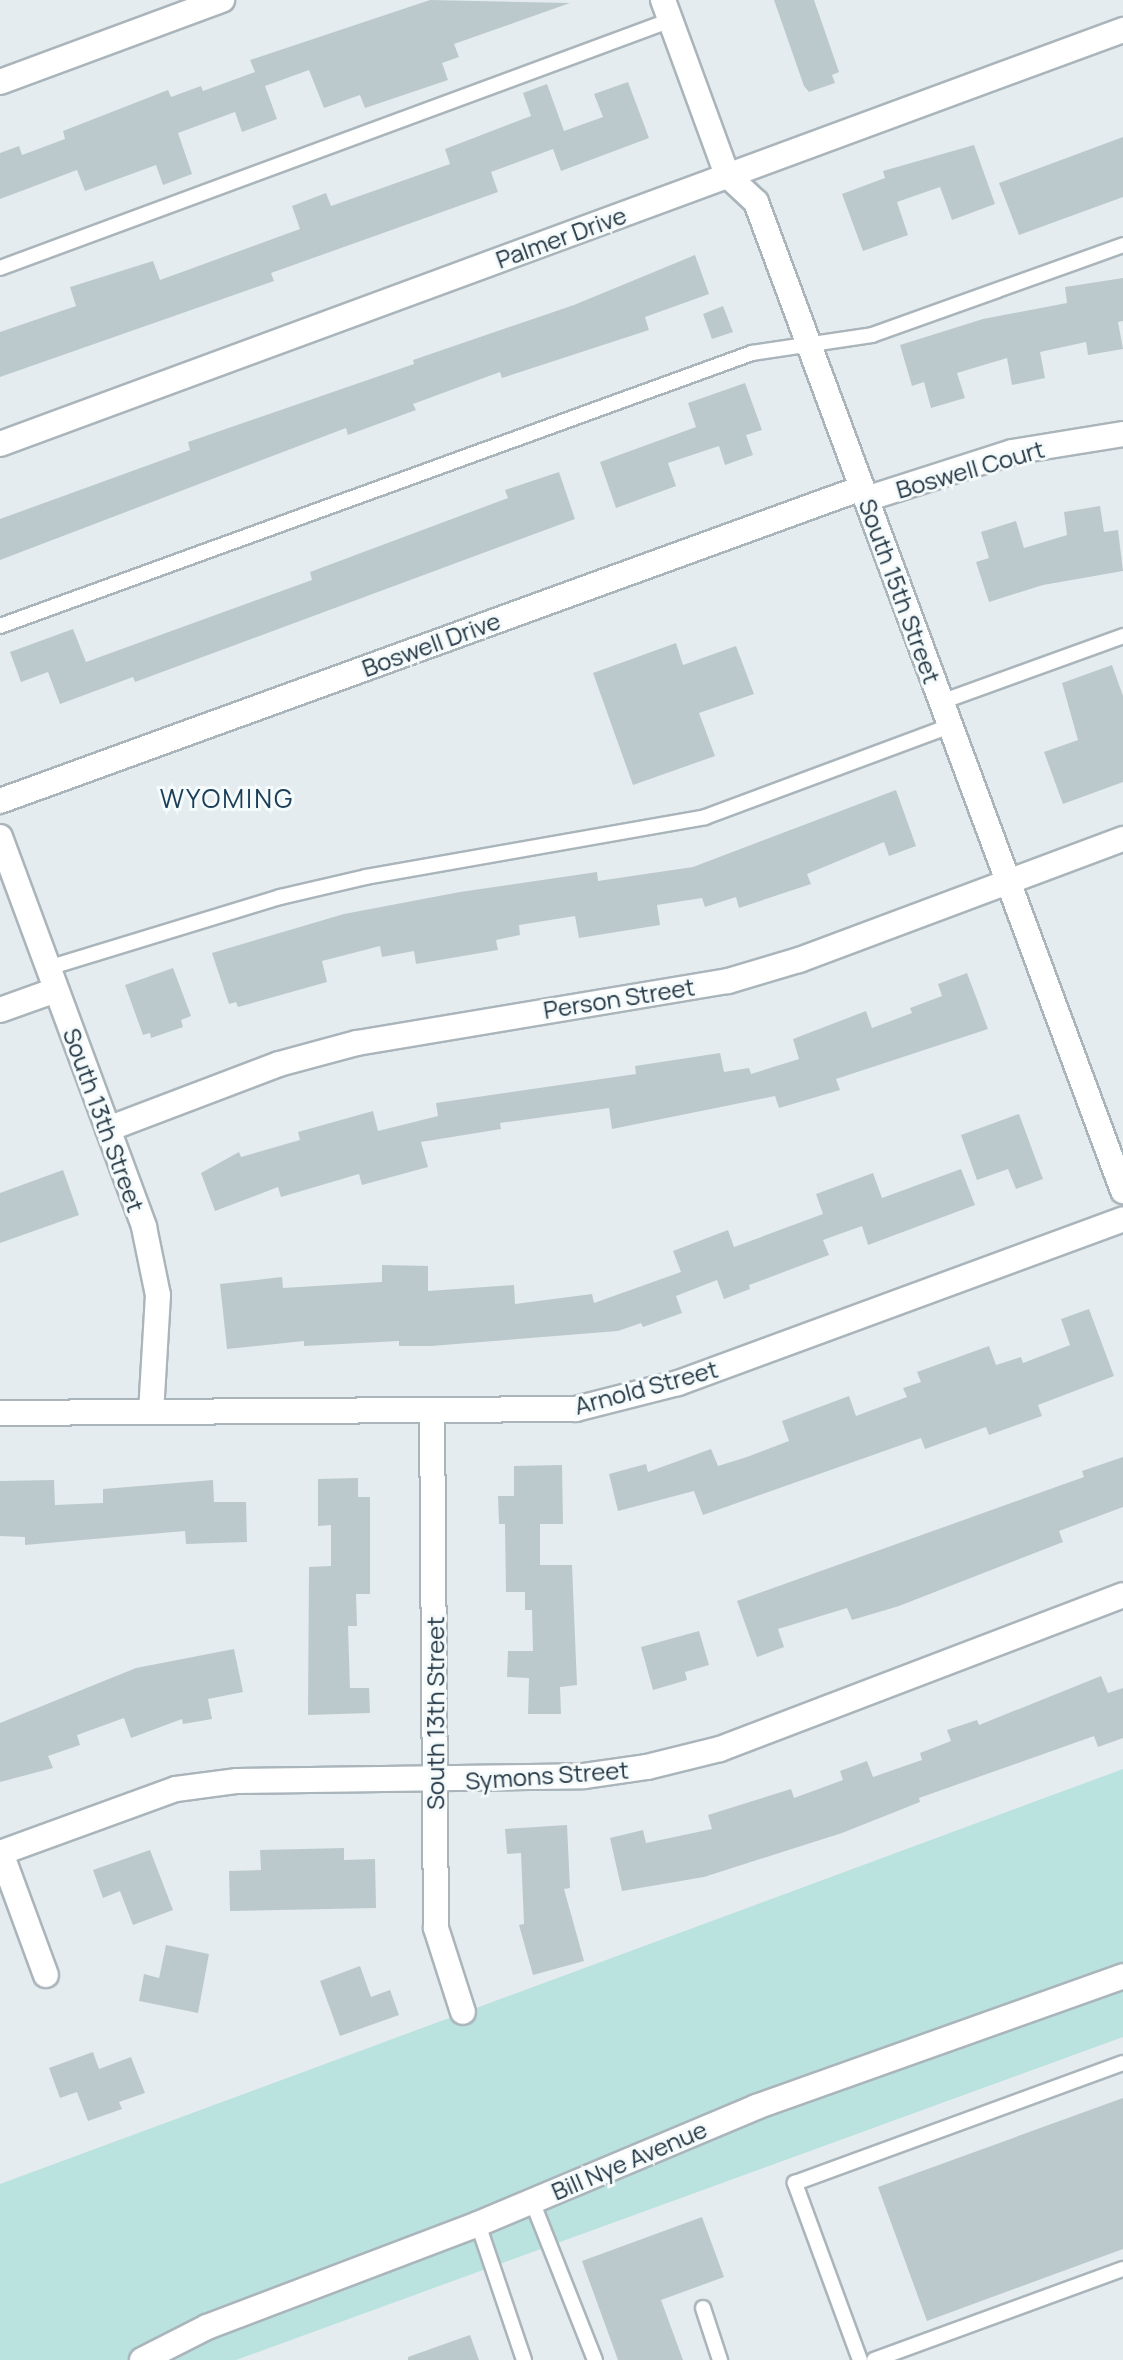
<!DOCTYPE html>
<html>
<head>
<meta charset="utf-8">
<style>
	body { margin:0 }
	#map { position:relative; width:1123px; height:2360px; overflow:hidden; background:#e4ecef; font-family:Manrope,sans-serif }
	div>[style] { position:absolute }
	[style*='--x'] { left:calc(var(--x)*1px); top:calc(var(--y)*1px); width:calc(var(--w)*1px); rotate:calc(var(--a)*1deg) }
	.green>* { inset:0; background:#bae2df }
	.building>* { inset:0; background:#bbc9cd }
	.roads { filter:drop-shadow(2px 0 #aab5bb) drop-shadow(-2px 0 #aab5bb) drop-shadow(0 2px #aab5bb) drop-shadow(0 -2px #aab5bb) }
	.lane>* { height:14px; margin:-7px; padding:0 7px; transform-origin:7px; border-radius:7px; background:#fff }
	.street>* { height:24px; margin:-12px; padding:0 12px; transform-origin:12px; border-radius:12px; background:#fff }
	.secondary>* { height:24px; margin:-12px; padding:0 12px; transform-origin:12px; border-radius:12px; background:#fff }
	span { translate:-50% -50%; white-space:nowrap; text-align:center; line-height:1.15; -webkit-text-stroke:6px #f5fafb; paint-order:stroke }
	.street-label { font-size:24px; color:#213543 }
	.neighbourhood-label { font-size:26px; color:#1a3e58; letter-spacing:2px }
</style>
</head>
<body>
<div id="map">
	<div class="green">
		<div style="clip-path:polygon(1123px 1769px,1123px 2037px,236px 2360px,0 2360px,0 2184px)"></div>
	</div>
	<div class="building">
		<div style="clip-path:polygon(430px 0,570px 3px,454px 44px,459px 57px,442px 63px,448px 80px,365px 108px,360px 95px,324px 108px,309px 70px,265px 86px,277px 119px,242px 132px,235px 112px,178px 133px,192px 174px,163px 185px,156px 165px,85px 191px,77px 170px,0 199px,0 153px,19px 146px,22px 155px,65px 139px,63px 131px,168px 90px,171px 97px,201px 86px,203px 91px,255px 72px,250px 60px)"></div>
		<div style="clip-path:polygon(774px 0,814px 0,839px 72px,832px 75px,835px 83px,809px 92px,804px 86px)"></div>
		<div style="clip-path:polygon(628px 82px,649px 138px,561px 171px,553px 149px,491px 172px,498px 192px,271px 273px,274px 281px,0 377px,0 332px,76px 306px,70px 287px,153px 261px,160px 280px,300px 229px,292px 206px,326px 193px,331px 206px,450px 164px,445px 149px,531px 116px,523px 93px,547px 84px,564px 131px,603px 117px,594px 94px)"></div>
		<div style="clip-path:polygon(1123px 137px,1123px 197px,1019px 235px,999px 183px)"></div>
		<div style="clip-path:polygon(974px 145px,995px 204px,952px 220px,940px 187px,897px 202px,908px 235px,863px 251px,842px 194px,885px 178px,883px 171px)"></div>
		<div style="clip-path:polygon(695px 255px,709px 294px,645px 317px,649px 330px,502px 378px,500px 372px,413px 404px,416px 410px,348px 435px,346px 428px,0 560px,0 519px,190px 450px,188px 442px,414px 364px,413px 360px,574px 305px)"></div>
		<div style="clip-path:polygon(1123px 278px,1123px 321px,1118px 322px,1123px 349px,1088px 355px,1086px 342px,1040px 352px,1045px 378px,1012px 385px,1007px 358px,957px 373px,965px 398px,931px 408px,924px 382px,912px 386px,900px 345px,983px 319px,1067px 303px,1065px 287px)"></div>
		<div style="clip-path:polygon(723px 306px,733px 332px,712px 339px,703px 314px)"></div>
		<div style="clip-path:polygon(745px 383px,762px 430px,746px 435px,753px 455px,725px 465px,719px 446px,668px 463px,676px 486px,616px 508px,600px 462px,696px 427px,688px 403px)"></div>
		<div style="clip-path:polygon(559px 472px,575px 519px,135px 682px,133px 677px,60px 704px,48px 672px,21px 682px,10px 652px,73px 629px,86px 662px,312px 580px,310px 572px,508px 498px,505px 490px)"></div>
		<div style="clip-path:polygon(1100px 506px,1104px 532px,1118px 530px,1123px 571px,1043px 585px,989px 602px,976px 562px,989px 558px,981px 532px,1016px 521px,1024px 548px,1067px 535px,1064px 512px)"></div>
		<div style="clip-path:polygon(676px 643px,683px 665px,736px 646px,754px 694px,699px 713px,715px 756px,633px 785px,593px 673px)"></div>
		<div style="clip-path:polygon(1112px 665px,1123px 696px,1123px 782px,1063px 804px,1044px 752px,1078px 740px,1062px 683px)"></div>
		<div style="clip-path:polygon(896px 790px,916px 846px,889px 856px,884px 842px,807px 874px,811px 884px,739px 908px,736px 897px,705px 907px,702px 898px,657px 905px,660px 925px,579px 938px,575px 916px,519px 925px,520px 935px,496px 940px,498px 950px,416px 964px,414px 951px,382px 957px,380px 946px,322px 961px,327px 982px,238px 1007px,236px 1002px,229px 1004px,212px 953px,344px 914px,460px 892px,597px 872px,598px 881px,693px 867px)"></div>
		<div style="clip-path:polygon(173px 968px,191px 1016px,181px 1020px,183px 1027px,151px 1038px,150px 1033px,143px 1035px,125px 985px)"></div>
		<div style="clip-path:polygon(967px 973px,988px 1029px,836px 1079px,840px 1090px,779px 1108px,775px 1096px,612px 1129px,609px 1108px,500px 1123px,501px 1129px,421px 1142px,428px 1167px,362px 1185px,359px 1174px,281px 1197px,278px 1187px,215px 1211px,201px 1173px,239px 1152px,241px 1157px,300px 1140px,298px 1132px,373px 1111px,378px 1131px,438px 1116px,436px 1103px,636px 1074px,635px 1066px,720px 1053px,724px 1072px,749px 1068px,751px 1074px,799px 1059px,793px 1039px,866px 1011px,872px 1028px,912px 1013px,910px 1008px,942px 996px,938px 984px)"></div>
		<div style="clip-path:polygon(1019px 1114px,1043px 1179px,1016px 1189px,1008px 1169px,977px 1180px,961px 1135px)"></div>
		<div style="clip-path:polygon(961px 1169px,975px 1205px,868px 1245px,862px 1226px,823px 1240px,829px 1255px,749px 1285px,750px 1289px,724px 1299px,717px 1280px,676px 1296px,682px 1313px,643px 1327px,641px 1323px,618px 1331px,431px 1346px,399px 1346px,399px 1341px,304px 1346px,304px 1341px,227px 1349px,220px 1284px,282px 1277px,283px 1288px,382px 1282px,382px 1265px,428px 1266px,428px 1291px,514px 1285px,515px 1304px,592px 1294px,594px 1303px,681px 1272px,673px 1251px,728px 1230px,734px 1247px,823px 1214px,816px 1194px,873px 1173px,882px 1198px)"></div>
		<div style="clip-path:polygon(63px 1170px,79px 1215px,0 1243px,0 1193px)"></div>
		<div style="clip-path:polygon(1089px 1309px,1114px 1376px,1038px 1405px,1042px 1416px,989px 1435px,986px 1427px,925px 1449px,921px 1438px,703px 1515px,694px 1491px,618px 1511px,609px 1474px,646px 1464px,648px 1472px,711px 1449px,718px 1466px,747px 1457px,789px 1441px,782px 1421px,849px 1396px,856px 1416px,907px 1397px,903px 1388px,921px 1382px,917px 1372px,989px 1346px,996px 1365px,1021px 1357px,1023px 1363px,1070px 1345px,1061px 1319px)"></div>
		<div style="clip-path:polygon(1123px 1457px,1123px 1507px,1059px 1531px,1063px 1542px,899px 1606px,852px 1620px,847px 1608px,778px 1629px,784px 1647px,757px 1657px,737px 1601px,1084px 1477px,1082px 1471px)"></div>
		<div style="clip-path:polygon(562px 1465px,563px 1524px,540px 1524px,540px 1565px,572px 1565px,577px 1685px,560px 1687px,561px 1714px,528px 1714px,529px 1678px,507px 1677px,508px 1651px,533px 1651px,532px 1610px,525px 1610px,525px 1592px,506px 1592px,505px 1524px,499px 1524px,498px 1496px,514px 1496px,514px 1466px)"></div>
		<div style="clip-path:polygon(358px 1478px,358px 1497px,370px 1497px,370px 1594px,356px 1594px,357px 1626px,348px 1626px,350px 1688px,369px 1688px,370px 1713px,308px 1715px,309px 1567px,331px 1566px,331px 1525px,318px 1526px,318px 1479px)"></div>
		<div style="clip-path:polygon(54px 1480px,55px 1505px,103px 1503px,103px 1489px,213px 1480px,214px 1502px,246px 1502px,247px 1542px,186px 1544px,185px 1531px,25px 1545px,25px 1537px,0 1536px,0 1481px)"></div>
		<div style="clip-path:polygon(699px 1631px,709px 1665px,685px 1672px,687px 1680px,653px 1690px,641px 1647px)"></div>
		<div style="clip-path:polygon(234px 1649px,243px 1692px,208px 1699px,212px 1719px,183px 1724px,182px 1719px,131px 1738px,124px 1718px,77px 1735px,80px 1745px,48px 1756px,53px 1768px,0 1782px,0 1723px,136px 1668px)"></div>
		<div style="clip-path:polygon(1101px 1676px,1108px 1693px,1123px 1688px,1123px 1738px,1098px 1747px,1094px 1736px,919px 1798px,920px 1802px,842px 1833px,704px 1877px,622px 1891px,610px 1838px,643px 1830px,646px 1843px,712px 1829px,708px 1815px,791px 1789px,794px 1798px,843px 1780px,840px 1771px,867px 1761px,873px 1777px,922px 1760px,920px 1753px,951px 1741px,947px 1730px,977px 1720px,979px 1725px)"></div>
		<div style="clip-path:polygon(567px 1825px,570px 1888px,564px 1889px,584px 1961px,533px 1975px,519px 1925px,524px 1924px,521px 1853px,507px 1854px,505px 1829px)"></div>
		<div style="clip-path:polygon(344px 1848px,344px 1860px,375px 1859px,376px 1908px,230px 1911px,229px 1871px,261px 1870px,260px 1850px)"></div>
		<div style="clip-path:polygon(150px 1850px,173px 1910px,133px 1925px,120px 1891px,103px 1898px,93px 1870px)"></div>
		<div style="clip-path:polygon(166px 1945px,209px 1954px,198px 2013px,139px 2001px,144px 1974px,159px 1978px)"></div>
		<div style="clip-path:polygon(360px 1966px,371px 1997px,390px 1990px,399px 2015px,340px 2036px,320px 1981px)"></div>
		<div style="clip-path:polygon(93px 2052px,99px 2069px,131px 2057px,145px 2093px,119px 2102px,122px 2109px,88px 2121px,77px 2092px,60px 2098px,49px 2068px)"></div>
		<div style="clip-path:polygon(1123px 2098px,1123px 2249px,927px 2321px,878px 2187px)"></div>
		<div style="clip-path:polygon(702px 2217px,724px 2277px,661px 2300px,683px 2360px,618px 2360px,582px 2261px)"></div>
		<div style="clip-path:polygon(470px 2335px,479px 2360px,408px 2360px,408px 2357px)"></div>
	</div>
	<div class="roads">
		<div class="lane">
			<div style="--x:0;--y:268;--w:715;--a:-20.28"></div>
			<div style="--x:0;--y:626;--w:800;--a:-19.95"></div>
			<div style="--x:752;--y:353;--w:121;--a:-8.5"></div>
			<div style="--x:872;--y:335;--w:267;--a:-19.7"></div>
			<div style="--x:941;--y:702;--w:194;--a:-19.9"></div>
			<div style="--x:48;--y:968;--w:243;--a:-17"></div>
			<div style="--x:280;--y:897;--w:88;--a:-13.1"></div>
			<div style="--x:366;--y:877;--w:344;--a:-10"></div>
			<div style="--x:705;--y:817;--w:261;--a:-20.4"></div>
			<div style="--x:532;--y:2201;--w:171;--a:68.4"></div>
			<div style="--x:478;--y:2224;--w:144;--a:71.3"></div>
			<div style="--x:703;--y:2308;--w:55;--a:71.9"></div>
			<div style="--x:860;--y:2360;--w:189;--a:-110.2"></div>
			<div style="--x:795;--y:2183;--w:349;--a:-20.1"></div>
			<div style="--x:874;--y:2360;--w:265;--a:-20.1"></div>
		</div>
		<div class="street">
			<div style="--x:0;--y:82;--w:237;--a:-20.3"></div>
			<div style="--x:0;--y:444;--w:1197;--a:-20.24"></div>
			<div style="--x:866;--y:499;--w:153;--a:-17.8"></div>
			<div style="--x:1012;--y:452;--w:112;--a:-9.2"></div>
			<div style="--x:0;--y:801;--w:917;--a:-19.96"></div>
			<div style="--x:0;--y:837;--w:416;--a:69.7"></div>
			<div style="--x:144;--y:1227;--w:69;--a:78.4"></div>
			<div style="--x:158;--y:1295;--w:117;--a:93.4"></div>
			<div style="--x:0;--y:1010;--w:59;--a:-19.7"></div>
			<div style="--x:108;--y:1129;--w:183;--a:-20.8"></div>
			<div style="--x:279;--y:1064;--w:81;--a:-15.1"></div>
			<div style="--x:357;--y:1043;--w:376;--a:-9.5"></div>
			<div style="--x:728;--y:981;--w:74;--a:-16.5"></div>
			<div style="--x:799;--y:960;--w:346;--a:-20.5"></div>
			<div style="--x:432;--y:1410;--w:518;--a:89.56"></div>
			<div style="--x:436;--y:1928;--w:88;--a:72.2"></div>
			<div style="--x:0;--y:1413;--w:576;--a:-0.4"></div>
			<div style="--x:576;--y:1409;--w:105;--a:-14.3"></div>
			<div style="--x:678;--y:1383;--w:474;--a:-20.2"></div>
			<div style="--x:0;--y:1853;--w:187;--a:-20"></div>
			<div style="--x:176;--y:1789;--w:62;--a:-7.5"></div>
			<div style="--x:237;--y:1781;--w:347;--a:-0.8"></div>
			<div style="--x:584;--y:1776;--w:64;--a:-8.1"></div>
			<div style="--x:647;--y:1767;--w:75;--a:-13.9"></div>
			<div style="--x:720;--y:1749;--w:431;--a:-20.9"></div>
			<div style="--x:1;--y:1853;--w:130;--a:69.8"></div>
			<div style="--x:142;--y:2360;--w:73;--a:-26.9"></div>
			<div style="--x:207;--y:2327;--w:290;--a:-20.8"></div>
			<div style="--x:478;--y:2224;--w:302;--a:-22.8"></div>
			<div style="--x:756;--y:2107;--w:390;--a:-19.6"></div>
		</div>
		<div class="secondary">
			<div style="--x:663;--y:0;--w:186;--a:69.9"></div>
			<div style="--x:727;--y:175;--w:40;--a:43"></div>
			<div style="--x:756;--y:202;--w:1055;--a:69.64"></div>
		</div>
	</div>
	<div class="street-label">
		<span style="left:561px;top:237px;rotate:-20deg">Palmer Drive</span>
		<span style="left:970px;top:469px;rotate:-16deg">Boswell Court</span>
		<span style="left:900px;top:591px;rotate:70deg">South 15th Street</span>
		<span style="left:431px;top:644px;rotate:-20deg">Boswell Drive</span>
		<span style="left:619px;top:998px;rotate:-9deg">Person Street</span>
		<span style="left:104px;top:1120px;rotate:70deg">South 13th Street</span>
		<span style="left:646px;top:1387px;rotate:-15deg">Arnold Street</span>
		<span style="left:435px;top:1713px;rotate:-90deg">South 13th Street</span>
		<span style="left:547px;top:1775px;rotate:-4deg">Symons Street</span>
		<span style="left:629px;top:2160px;rotate:-23deg">Bill Nye Avenue</span>
	</div>
	<div class="neighbourhood-label">
		<span style="left:227px;top:799px">WYOMING</span>
	</div>
</div>
</body>
</html>
